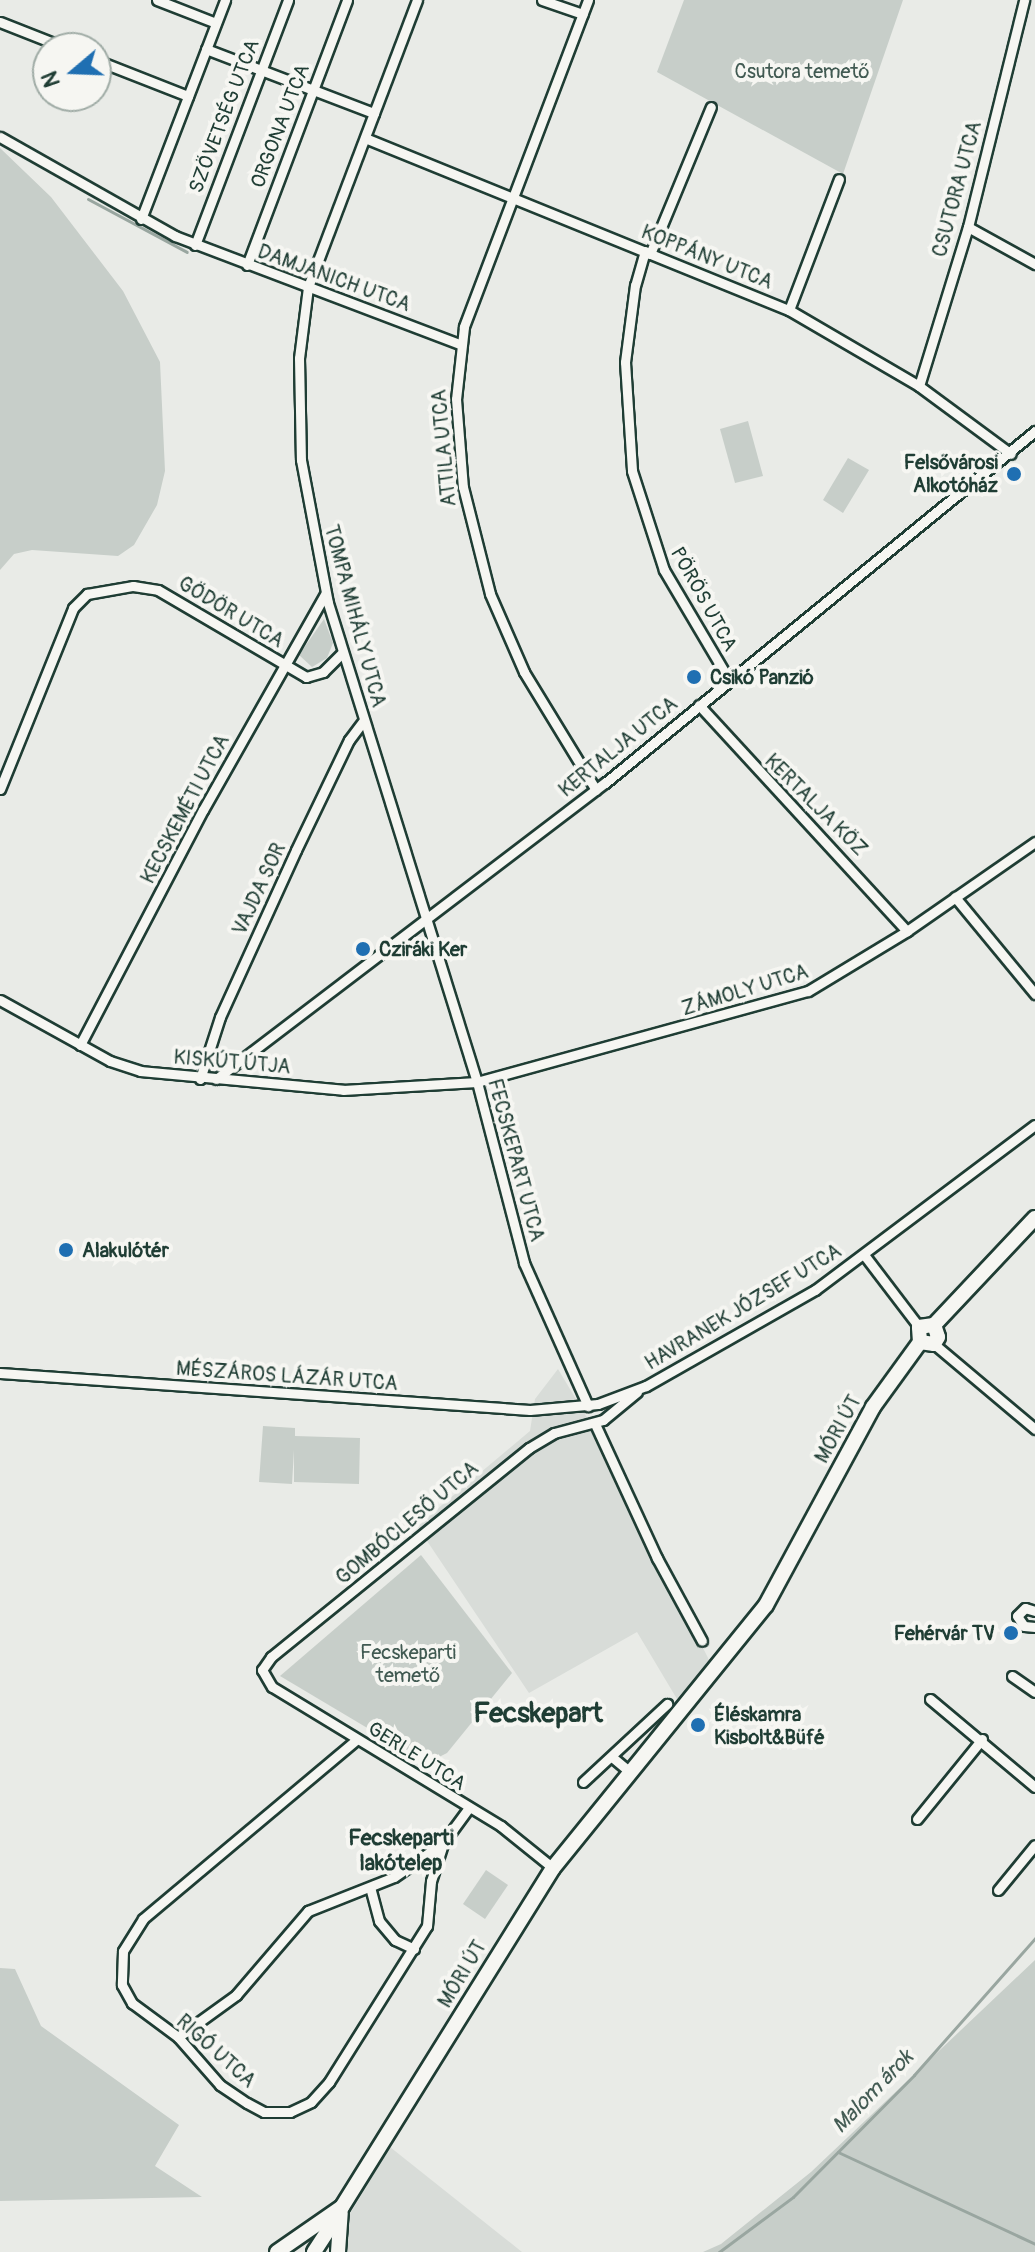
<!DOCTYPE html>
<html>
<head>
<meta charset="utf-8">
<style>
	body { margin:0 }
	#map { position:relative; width:1035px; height:2252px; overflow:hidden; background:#e9ebe7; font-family:Pangolin,sans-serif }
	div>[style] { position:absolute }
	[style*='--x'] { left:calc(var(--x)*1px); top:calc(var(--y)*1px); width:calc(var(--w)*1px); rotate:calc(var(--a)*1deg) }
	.built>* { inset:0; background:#d8dcd8 }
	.green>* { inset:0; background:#c7cec9 }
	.stream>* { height:3px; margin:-1.5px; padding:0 1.5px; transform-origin:1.5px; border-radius:1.5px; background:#99a6a0 }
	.roads { filter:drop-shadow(2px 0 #1f3d34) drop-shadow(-2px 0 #1f3d34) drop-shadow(0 2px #1f3d34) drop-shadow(0 -2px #1f3d34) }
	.street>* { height:9px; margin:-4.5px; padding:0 4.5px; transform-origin:4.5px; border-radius:4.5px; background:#f6f6f2 }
	.secondary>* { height:14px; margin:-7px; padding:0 7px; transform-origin:7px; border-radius:7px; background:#f6f6f2 }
	.primary>* { height:14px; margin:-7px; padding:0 7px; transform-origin:7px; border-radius:7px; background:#f6f6f2 }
	.dots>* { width:22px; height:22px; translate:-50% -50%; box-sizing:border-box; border:4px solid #f6f6f2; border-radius:50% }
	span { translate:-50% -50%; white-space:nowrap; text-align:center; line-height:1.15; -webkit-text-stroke:8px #f6f6f2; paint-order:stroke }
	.park-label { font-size:20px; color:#415a52 }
	.street-label { font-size:20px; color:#1f3d34 }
	.poi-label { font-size:20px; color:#1f3d34; font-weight:700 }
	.right { translate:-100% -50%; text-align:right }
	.left { translate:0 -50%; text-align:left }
	.neighbourhood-label { font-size:22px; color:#1f3d34; font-weight:700 }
	.water-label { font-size:22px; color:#445c54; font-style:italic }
	.district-label { font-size:28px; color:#1f3d34; font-weight:700 }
	.north { position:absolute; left:32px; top:32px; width:80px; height:80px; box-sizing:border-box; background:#f6f6f2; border:2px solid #a0aca6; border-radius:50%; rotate:251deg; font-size:22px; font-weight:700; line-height:32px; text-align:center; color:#1f3d34 }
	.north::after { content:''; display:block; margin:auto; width:28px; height:36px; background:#1f6fb2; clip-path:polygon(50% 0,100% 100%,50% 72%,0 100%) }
</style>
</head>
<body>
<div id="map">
	<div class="built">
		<div style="clip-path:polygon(558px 1369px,595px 1431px,709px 1660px,677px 1699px,637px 1632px,529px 1693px,417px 1526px,530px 1431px,535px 1399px)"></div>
		<div style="clip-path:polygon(390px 2147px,522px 2252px,339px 2252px,332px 2244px)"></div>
	</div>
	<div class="green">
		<div style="clip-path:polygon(684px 0,903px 0,843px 174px,657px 72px)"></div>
		<div style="clip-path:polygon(0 148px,51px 197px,123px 291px,160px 362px,165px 471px,157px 505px,134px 545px,118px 556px,32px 550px,14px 554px,0 570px)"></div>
		<div style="clip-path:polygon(748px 421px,763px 476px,735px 483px,720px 429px)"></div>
		<div style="clip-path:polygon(848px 458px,869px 470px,843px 513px,823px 500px)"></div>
		<div style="clip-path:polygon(324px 619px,333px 643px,327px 658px,312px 667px,299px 655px)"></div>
		<div style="clip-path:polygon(263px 1426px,295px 1428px,295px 1436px,360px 1438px,359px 1484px,294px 1482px,294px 1450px,292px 1484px,259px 1482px)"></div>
		<div style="clip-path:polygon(421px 1555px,512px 1673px,447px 1753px,435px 1759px,406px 1751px,280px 1676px)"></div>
		<div style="clip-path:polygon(486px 1870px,508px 1885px,485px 1919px,463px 1904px)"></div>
		<div style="clip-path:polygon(1035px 1960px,1035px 2252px,703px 2252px,721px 2244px,811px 2172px)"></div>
		<div style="clip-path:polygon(0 1968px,15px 1969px,41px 2026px,179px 2125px,155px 2166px,202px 2197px,0 2201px)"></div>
	</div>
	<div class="stream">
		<div style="--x:88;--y:199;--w:112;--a:28.2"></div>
		<div style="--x:838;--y:2152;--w:217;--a:25"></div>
		<div style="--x:719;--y:2252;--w:92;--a:-36.6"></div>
		<div style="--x:793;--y:2197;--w:172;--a:-45.2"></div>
		<div style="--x:914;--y:2075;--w:183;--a:-48.5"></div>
	</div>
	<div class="roads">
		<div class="street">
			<div style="--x:157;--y:0;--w:63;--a:21.3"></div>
			<div style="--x:417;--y:0;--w:307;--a:110.8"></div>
			<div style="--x:308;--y:287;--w:72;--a:97.2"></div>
			<div style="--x:299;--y:358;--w:102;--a:88.9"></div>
			<div style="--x:301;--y:460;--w:146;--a:79.3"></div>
			<div style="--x:328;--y:603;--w:502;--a:72.72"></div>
			<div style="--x:477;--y:1082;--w:187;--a:75.4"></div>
			<div style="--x:524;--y:1263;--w:157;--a:65.9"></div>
			<div style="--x:542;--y:0;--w:43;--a:18.9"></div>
			<div style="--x:588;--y:0;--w:350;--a:110.8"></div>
			<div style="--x:464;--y:327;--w:72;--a:96.3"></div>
			<div style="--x:456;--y:399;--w:88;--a:85.5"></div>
			<div style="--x:463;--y:487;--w:110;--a:75.8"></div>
			<div style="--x:490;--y:594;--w:85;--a:66.4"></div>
			<div style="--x:524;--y:672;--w:138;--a:58.6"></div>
			<div style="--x:0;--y:22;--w:71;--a:21.5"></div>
			<div style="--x:206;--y:49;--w:180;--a:20.9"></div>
			<div style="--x:96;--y:60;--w:99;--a:21.4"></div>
			<div style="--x:0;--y:137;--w:201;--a:29.5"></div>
			<div style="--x:175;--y:236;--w:305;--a:20.8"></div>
			<div style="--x:365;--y:138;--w:458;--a:22.1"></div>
			<div style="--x:789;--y:310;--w:151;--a:30.3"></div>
			<div style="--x:919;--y:386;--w:114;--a:36.5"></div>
			<div style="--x:141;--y:219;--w:235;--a:-69"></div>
			<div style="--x:968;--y:227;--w:77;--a:28.9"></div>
			<div style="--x:195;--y:245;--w:262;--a:-69.2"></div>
			<div style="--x:645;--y:251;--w:35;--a:106"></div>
			<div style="--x:635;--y:285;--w:78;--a:97.4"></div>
			<div style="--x:625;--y:362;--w:109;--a:86.3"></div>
			<div style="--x:632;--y:471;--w:104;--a:72.1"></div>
			<div style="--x:664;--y:570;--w:128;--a:59.4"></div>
			<div style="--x:650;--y:254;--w:159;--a:-67.5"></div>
			<div style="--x:247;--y:265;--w:283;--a:-69.3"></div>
			<div style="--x:789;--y:310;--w:140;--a:-69.1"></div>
			<div style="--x:919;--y:386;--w:166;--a:-72.9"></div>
			<div style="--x:968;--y:227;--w:234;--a:-76.1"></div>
			<div style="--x:699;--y:705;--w:307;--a:47.4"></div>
			<div style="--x:0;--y:789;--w:195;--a:-68"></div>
			<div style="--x:73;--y:608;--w:20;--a:-45"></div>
			<div style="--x:87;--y:594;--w:47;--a:-9.9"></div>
			<div style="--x:133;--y:586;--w:25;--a:9"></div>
			<div style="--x:158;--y:590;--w:172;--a:30.4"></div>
			<div style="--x:306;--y:677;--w:18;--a:-16"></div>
			<div style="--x:323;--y:672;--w:28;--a:-45"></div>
			<div style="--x:955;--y:897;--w:126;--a:50.5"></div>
			<div style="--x:0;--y:1000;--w:126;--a:29"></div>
			<div style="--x:110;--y:1061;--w:32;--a:18"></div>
			<div style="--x:140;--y:1071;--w:204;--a:5.3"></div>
			<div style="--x:343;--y:1090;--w:134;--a:-3.4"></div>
			<div style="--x:477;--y:1082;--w:343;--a:-15.4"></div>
			<div style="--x:808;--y:991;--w:116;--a:-31.2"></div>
			<div style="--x:907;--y:931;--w:156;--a:-34.8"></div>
			<div style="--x:80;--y:1045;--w:265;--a:-62.4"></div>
			<div style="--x:203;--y:810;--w:249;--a:-60.5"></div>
			<div style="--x:200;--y:1079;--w:65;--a:-72.1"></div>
			<div style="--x:220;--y:1017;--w:183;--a:-65.5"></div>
			<div style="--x:296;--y:850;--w:122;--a:-64.3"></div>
			<div style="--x:349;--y:740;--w:25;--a:-53"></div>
			<div style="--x:216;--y:1079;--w:489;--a:-37.3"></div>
			<div style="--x:605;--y:783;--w:556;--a:-39.3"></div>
			<div style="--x:865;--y:1256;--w:89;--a:52.7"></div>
			<div style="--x:934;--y:1344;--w:132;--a:40.1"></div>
			<div style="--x:0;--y:1373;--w:531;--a:3.99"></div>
			<div style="--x:530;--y:1410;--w:68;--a:-5"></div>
			<div style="--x:598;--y:1404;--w:51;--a:-20.6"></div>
			<div style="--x:646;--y:1386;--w:194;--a:-29.6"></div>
			<div style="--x:815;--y:1290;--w:275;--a:-36.9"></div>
			<div style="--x:595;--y:1424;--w:148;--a:65.2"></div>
			<div style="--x:657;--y:1558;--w:94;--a:61.5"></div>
			<div style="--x:1035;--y:1611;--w:10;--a:-163"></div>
			<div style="--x:1025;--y:1608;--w:11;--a:135"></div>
			<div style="--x:1017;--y:1616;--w:12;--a:55"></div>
			<div style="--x:1024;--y:1626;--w:11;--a:5"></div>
			<div style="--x:1012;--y:1676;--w:28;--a:35"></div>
			<div style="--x:930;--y:1699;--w:137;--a:40"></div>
			<div style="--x:356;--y:1740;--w:278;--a:140"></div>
			<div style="--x:143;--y:1919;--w:38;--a:122"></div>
			<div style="--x:123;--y:1951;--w:34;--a:92"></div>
			<div style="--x:122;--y:1985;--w:21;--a:61"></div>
			<div style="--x:132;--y:2003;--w:57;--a:36.5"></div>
			<div style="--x:178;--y:2037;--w:64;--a:48.8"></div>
			<div style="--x:220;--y:2085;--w:32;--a:34"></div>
			<div style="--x:247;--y:2103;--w:19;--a:28"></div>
			<div style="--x:264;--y:2112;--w:26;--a:0"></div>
			<div style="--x:290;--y:2112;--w:23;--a:-25"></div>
			<div style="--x:311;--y:2102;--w:27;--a:-48"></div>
			<div style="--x:329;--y:2082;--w:184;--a:-57.9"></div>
			<div style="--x:427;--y:1926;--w:45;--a:-84.9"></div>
			<div style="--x:431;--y:1881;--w:40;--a:-72"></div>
			<div style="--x:443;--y:1843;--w:42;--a:-53.7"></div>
			<div style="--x:612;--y:1757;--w:25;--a:40"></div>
			<div style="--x:583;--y:1782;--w:115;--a:-42.9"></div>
			<div style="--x:917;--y:1819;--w:103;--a:-50.9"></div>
			<div style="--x:553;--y:1868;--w:67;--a:-141.1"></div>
			<div style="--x:501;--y:1826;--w:268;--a:-148.7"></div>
			<div style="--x:272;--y:1687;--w:20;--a:-120"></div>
			<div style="--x:262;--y:1670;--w:16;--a:-55"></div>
			<div style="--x:271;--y:1657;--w:332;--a:-39"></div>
			<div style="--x:529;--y:1448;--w:29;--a:-31"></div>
			<div style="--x:554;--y:1433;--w:51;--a:-14.9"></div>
			<div style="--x:603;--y:1420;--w:44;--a:-39.5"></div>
			<div style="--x:370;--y:1887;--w:35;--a:75"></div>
			<div style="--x:379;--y:1921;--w:25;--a:50"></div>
			<div style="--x:395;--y:1940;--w:21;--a:25"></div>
			<div style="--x:998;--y:1890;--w:58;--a:-50.6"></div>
			<div style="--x:178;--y:2037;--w:72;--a:-35.9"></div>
			<div style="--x:236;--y:1995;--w:111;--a:-49.4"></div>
			<div style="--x:308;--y:1911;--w:92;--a:-21.6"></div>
			<div style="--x:394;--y:1877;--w:60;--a:-34.8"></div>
		</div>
		<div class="secondary">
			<div style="--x:934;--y:1325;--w:147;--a:-46.7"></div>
			<div style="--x:920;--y:1342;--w:14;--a:8"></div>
			<div style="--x:934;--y:1344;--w:8;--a:-60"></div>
			<div style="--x:938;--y:1337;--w:13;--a:-108"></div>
			<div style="--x:920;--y:1342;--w:15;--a:-94"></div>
			<div style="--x:919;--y:1327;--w:15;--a:-8"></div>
			<div style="--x:342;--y:2207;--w:399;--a:-58.1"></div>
			<div style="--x:553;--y:1868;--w:338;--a:-51"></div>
			<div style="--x:766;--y:1605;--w:225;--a:-61.6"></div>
			<div style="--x:873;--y:1407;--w:80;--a:-54.1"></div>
		</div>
		<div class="primary">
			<div style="--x:277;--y:2252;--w:79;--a:-34.7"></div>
			<div style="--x:314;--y:2252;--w:37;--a:-57"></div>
			<div style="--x:338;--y:2252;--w:39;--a:-86"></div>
		</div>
	</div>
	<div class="dots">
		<div style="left:1014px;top:474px;background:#1f6fb2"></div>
		<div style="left:694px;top:677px;background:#1f6fb2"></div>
		<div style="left:363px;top:949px;background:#1f6fb2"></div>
		<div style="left:66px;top:1250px;background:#1f6fb2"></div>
		<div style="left:1011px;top:1633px;background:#1f6fb2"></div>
		<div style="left:698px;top:1725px;background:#1f6fb2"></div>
	</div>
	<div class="park-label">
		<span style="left:802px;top:71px">Csutora temető</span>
		<span style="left:408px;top:1664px">Fecskeparti<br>temető</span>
	</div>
	<div class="street-label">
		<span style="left:224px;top:116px;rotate:-69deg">SZÖVETSÉG UTCA</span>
		<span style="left:280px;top:126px;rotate:-69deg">ORGONA UTCA</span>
		<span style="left:957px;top:189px;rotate:-75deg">CSUTORA UTCA</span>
		<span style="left:707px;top:257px;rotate:22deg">KOPPÁNY UTCA</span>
		<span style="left:334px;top:278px;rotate:20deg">DAMJANICH UTCA</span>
		<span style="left:444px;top:448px;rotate:-95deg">ATTILA UTCA</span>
		<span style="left:704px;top:599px;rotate:61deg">PÖRÖS UTCA</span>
		<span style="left:231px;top:612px;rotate:31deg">GÖDÖR UTCA</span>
		<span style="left:355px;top:616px;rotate:75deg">TOMPA MIHÁLY UTCA</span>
		<span style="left:618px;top:747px;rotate:-39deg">KERTALJA UTCA</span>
		<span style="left:816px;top:805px;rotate:45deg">KERTALJA KÖZ</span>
		<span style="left:185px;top:809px;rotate:-62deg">KECSKEMÉTI UTCA</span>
		<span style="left:259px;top:889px;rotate:-65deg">VAJDA SOR</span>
		<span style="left:745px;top:990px;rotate:-17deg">ZÁMOLY UTCA</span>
		<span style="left:232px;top:1062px;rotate:5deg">KISKÚT ÚTJA</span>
		<span style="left:516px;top:1160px;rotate:75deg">FECSKEPART UTCA</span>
		<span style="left:743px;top:1307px;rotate:-31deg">HAVRANEK JÓZSEF UTCA</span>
		<span style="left:287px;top:1376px;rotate:4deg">MÉSZÁROS LÁZÁR UTCA</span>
		<span style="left:838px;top:1429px;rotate:-61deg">MÓRI ÚT</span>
		<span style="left:407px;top:1523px;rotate:-40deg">GOMBÓCLESŐ UTCA</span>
		<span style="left:417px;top:1756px;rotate:32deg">GERLE UTCA</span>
		<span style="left:462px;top:1974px;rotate:-59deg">MÓRI ÚT</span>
		<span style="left:216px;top:2051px;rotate:42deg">RIGÓ UTCA</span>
	</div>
	<div class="poi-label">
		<span class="right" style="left:998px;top:474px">Felsővárosi<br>Alkotóház</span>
		<span class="left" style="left:710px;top:677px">Csikó Panzió</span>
		<span class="left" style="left:379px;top:949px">Cziráki Ker</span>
		<span class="left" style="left:82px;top:1250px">Alakulótér</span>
		<span class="right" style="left:995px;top:1633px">Fehérvár TV</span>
		<span class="left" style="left:714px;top:1726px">Éléskamra<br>Kisbolt&amp;Büfé</span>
	</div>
	<div class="neighbourhood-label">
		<span style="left:401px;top:1851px">Fecskeparti<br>lakótelep</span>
	</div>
	<div class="water-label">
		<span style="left:873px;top:2092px;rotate:-46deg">Malom árok</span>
	</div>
	<div class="district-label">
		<span style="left:538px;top:1714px">Fecskepart</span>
	</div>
	<div class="north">N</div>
</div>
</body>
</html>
